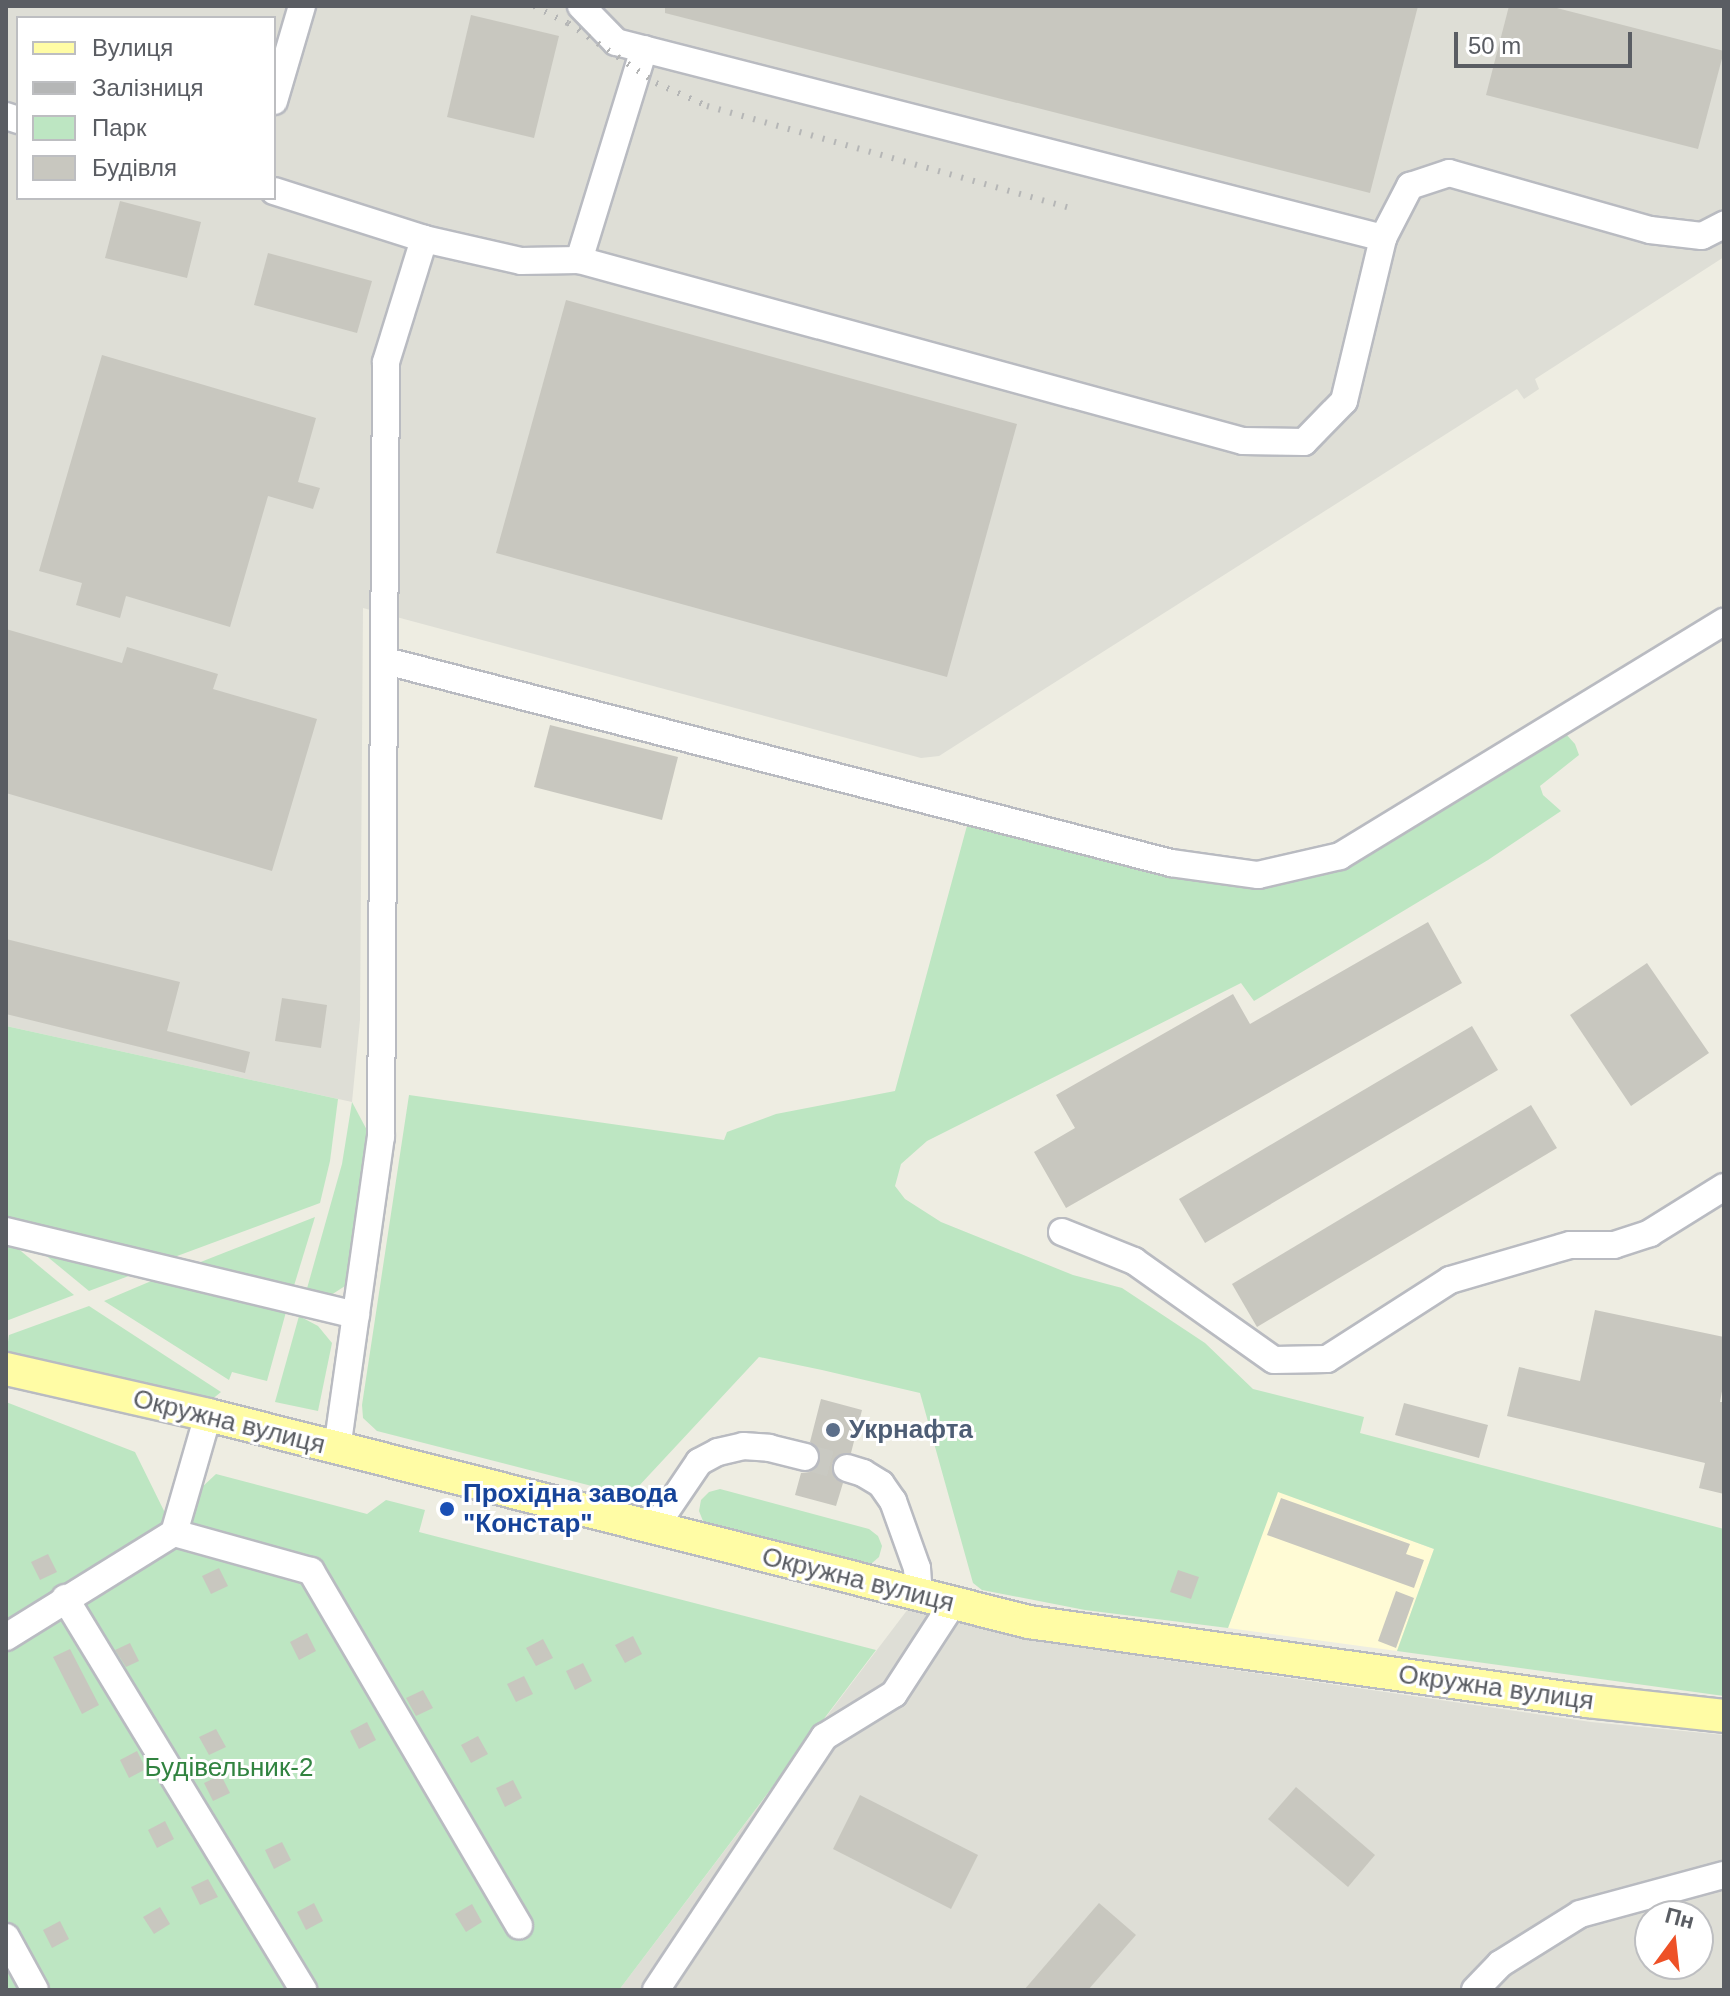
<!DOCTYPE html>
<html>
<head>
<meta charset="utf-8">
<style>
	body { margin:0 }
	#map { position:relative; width:1730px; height:1996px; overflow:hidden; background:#eeede2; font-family:Helvetica,sans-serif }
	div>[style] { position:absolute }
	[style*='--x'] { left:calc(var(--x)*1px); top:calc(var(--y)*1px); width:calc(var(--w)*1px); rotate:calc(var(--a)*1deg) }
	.commercial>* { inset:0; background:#fffbd5 }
	.industrial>* { inset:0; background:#deded6 }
	.green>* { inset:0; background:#bde6c2 }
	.building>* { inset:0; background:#c8c7bf }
	.minor-tunnel>* { height:26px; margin-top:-13px; transform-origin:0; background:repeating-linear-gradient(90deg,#c9c9c2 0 26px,transparent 0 39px) }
	.roads { filter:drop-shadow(2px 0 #b9bbc1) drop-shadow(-2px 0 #b9bbc1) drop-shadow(0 2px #b9bbc1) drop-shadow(0 -2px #b9bbc1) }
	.minor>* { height:26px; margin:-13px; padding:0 13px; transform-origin:13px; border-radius:13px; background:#fff }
	.major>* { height:32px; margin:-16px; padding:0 16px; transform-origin:16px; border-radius:16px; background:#fffca5 }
	.rail>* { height:6px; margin-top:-3px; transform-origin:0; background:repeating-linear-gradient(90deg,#b5b6b6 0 2px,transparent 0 12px) }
	.dots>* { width:22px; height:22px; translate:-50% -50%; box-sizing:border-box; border:4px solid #fff; border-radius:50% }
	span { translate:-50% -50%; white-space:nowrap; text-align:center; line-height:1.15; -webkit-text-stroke:6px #fff; paint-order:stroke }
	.street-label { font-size:26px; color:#5a5d63 }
	.service-label { font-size:26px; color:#4e5e75; font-weight:700 }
	.left { translate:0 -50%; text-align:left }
	.transit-label { font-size:26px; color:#164399; font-weight:700 }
	.park-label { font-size:26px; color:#318340 }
	.frame { position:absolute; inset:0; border:8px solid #5a5d63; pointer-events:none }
	.legend { position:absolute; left:16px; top:16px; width:260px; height:184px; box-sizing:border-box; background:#fff; border:2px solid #bdbec1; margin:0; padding:10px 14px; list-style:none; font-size:24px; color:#5a5d63 }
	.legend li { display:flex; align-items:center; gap:16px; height:40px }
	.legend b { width:40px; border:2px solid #bdbec1 }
	.north { position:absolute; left:1634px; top:1900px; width:80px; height:80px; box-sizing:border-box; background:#fff; border:2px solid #bdbec1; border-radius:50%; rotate:15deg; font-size:22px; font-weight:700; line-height:32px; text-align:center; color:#5a5d63 }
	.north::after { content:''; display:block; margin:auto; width:28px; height:36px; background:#ee5127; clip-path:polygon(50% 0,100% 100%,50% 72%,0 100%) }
	.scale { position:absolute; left:1454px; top:32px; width:178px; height:36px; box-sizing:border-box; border:4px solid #5a5d63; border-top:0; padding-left:10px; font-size:24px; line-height:28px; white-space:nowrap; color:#5a5d63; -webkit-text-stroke:6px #fff; paint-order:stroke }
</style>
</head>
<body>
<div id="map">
	<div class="commercial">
		<div style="clip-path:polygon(1277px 1491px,1434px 1549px,1397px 1651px,1228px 1628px)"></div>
	</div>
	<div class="industrial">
		<div style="clip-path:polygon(evenodd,6px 6px,1724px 6px,1724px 257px,1535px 379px,1539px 389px,1524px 399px,1517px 389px,939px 756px,921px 758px,363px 608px,360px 1020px,352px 1102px,6px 1026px,6px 6px,18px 18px,274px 18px,274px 198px,18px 198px,18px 18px)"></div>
		<div style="clip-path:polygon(evenodd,908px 1609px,1029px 1640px,1591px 1722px,1724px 1735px,1724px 1990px,619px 1990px,908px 1609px,1650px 1916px,1698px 1916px,1698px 1964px,1650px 1964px,1650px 1916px)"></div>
	</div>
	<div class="green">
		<div style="clip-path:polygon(1565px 733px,1575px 744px,1579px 755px,1540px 786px,1543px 795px,1561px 811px,1488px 860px,1254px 1001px,1241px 983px,927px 1141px,901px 1164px,895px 1186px,905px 1199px,941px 1222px,1073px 1275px,1122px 1288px,1205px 1343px,1253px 1389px,1364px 1417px,1360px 1433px,1724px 1529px,1724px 1696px,1397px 1651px,1434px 1549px,1278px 1492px,1228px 1628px,1085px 1610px,982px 1590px,973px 1583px,920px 1393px,822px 1370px,759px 1357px,637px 1488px,619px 1493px,377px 1431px,363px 1418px,362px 1405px,409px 1095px,724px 1140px,727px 1132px,776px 1114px,895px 1091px,968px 822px,1173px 875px,1254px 890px,1338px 868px)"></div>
		<div style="clip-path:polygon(6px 1026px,338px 1099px,330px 1161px,320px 1203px,169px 1259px,6px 1219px)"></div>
		<div style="clip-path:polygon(352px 1102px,369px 1134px,345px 1286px,328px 1297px,306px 1292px,342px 1164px)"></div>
		<div style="clip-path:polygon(315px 1217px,293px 1289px,193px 1265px)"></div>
		<div style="clip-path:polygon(6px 1241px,10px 1242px,74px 1295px,6px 1321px)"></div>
		<div style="clip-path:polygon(38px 1249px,134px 1274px,89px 1291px)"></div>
		<div style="clip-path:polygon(156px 1279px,286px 1312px,267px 1381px,232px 1372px,229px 1380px,104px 1301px)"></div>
		<div style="clip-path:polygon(89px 1306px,221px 1392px,210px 1401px,6px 1356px,9px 1335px)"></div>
		<div style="clip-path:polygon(299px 1316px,318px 1326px,332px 1343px,318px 1411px,275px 1402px)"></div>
		<div style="clip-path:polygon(6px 1402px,135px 1452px,168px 1519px,216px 1474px,367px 1514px,386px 1500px,425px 1510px,419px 1532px,876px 1650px,619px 1990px,6px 1990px)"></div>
		<div style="clip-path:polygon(720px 1489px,869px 1529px,878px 1536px,882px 1546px,879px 1557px,871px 1564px,861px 1567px,711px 1528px,703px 1521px,699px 1511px,701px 1500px,709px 1492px)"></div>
	</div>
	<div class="building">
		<div style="clip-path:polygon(665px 6px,1418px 6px,1370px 193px,665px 13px)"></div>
		<div style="clip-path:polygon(1509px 6px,1549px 6px,1724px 51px,1698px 149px,1486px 95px)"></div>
		<div style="clip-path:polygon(471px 15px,559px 36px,534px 138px,447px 117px)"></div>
		<div style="clip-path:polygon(120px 201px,201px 222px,187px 278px,105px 258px)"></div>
		<div style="clip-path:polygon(268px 253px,372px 281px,357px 333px,254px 305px)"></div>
		<div style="clip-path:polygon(566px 300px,1017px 424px,947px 677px,496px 553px)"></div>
		<div style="clip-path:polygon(102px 355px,316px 418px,298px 482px,320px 488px,313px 509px,268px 496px,230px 627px,126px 596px,120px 618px,76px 605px,82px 583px,39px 571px)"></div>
		<div style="clip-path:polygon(6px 629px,122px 663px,127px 647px,218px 674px,213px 689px,317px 719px,272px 871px,6px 793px)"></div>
		<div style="clip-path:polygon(550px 725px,678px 757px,662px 820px,534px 787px)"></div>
		<div style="clip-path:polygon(1428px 922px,1462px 983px,1066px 1208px,1034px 1152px,1075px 1128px,1056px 1095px,1233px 994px,1250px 1024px)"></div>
		<div style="clip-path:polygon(6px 939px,180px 982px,167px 1031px,250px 1052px,245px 1073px,6px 1014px)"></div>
		<div style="clip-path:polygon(1647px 963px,1709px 1053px,1631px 1106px,1570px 1015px)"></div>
		<div style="clip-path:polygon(282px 998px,327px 1005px,321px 1048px,275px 1041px)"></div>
		<div style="clip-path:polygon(1472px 1026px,1498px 1070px,1205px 1243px,1179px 1199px)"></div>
		<div style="clip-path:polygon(1531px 1105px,1557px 1148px,1257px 1327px,1232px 1284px)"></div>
		<div style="clip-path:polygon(1595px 1310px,1724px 1337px,1724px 1380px,1720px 1402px,1724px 1402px,1724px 1494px,1699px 1488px,1705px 1463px,1507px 1416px,1519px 1367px,1580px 1381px)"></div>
		<div style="clip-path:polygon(821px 1399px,862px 1410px,851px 1453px,837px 1456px,832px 1464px,835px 1478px,843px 1483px,836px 1506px,795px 1495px,801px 1473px,810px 1472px,820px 1462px,820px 1452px,810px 1442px)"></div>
		<div style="clip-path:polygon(1404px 1403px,1488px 1425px,1479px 1458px,1395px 1435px)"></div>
		<div style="clip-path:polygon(1281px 1498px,1410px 1544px,1406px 1554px,1424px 1560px,1414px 1588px,1267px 1535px)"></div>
		<div style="clip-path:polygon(48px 1554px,57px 1572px,40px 1580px,31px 1562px)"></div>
		<div style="clip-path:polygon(219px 1568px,228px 1586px,211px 1594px,202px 1576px)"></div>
		<div style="clip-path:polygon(1178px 1570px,1199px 1577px,1191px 1599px,1170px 1592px)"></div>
		<div style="clip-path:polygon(1396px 1591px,1414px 1598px,1396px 1648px,1378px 1641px)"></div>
		<div style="clip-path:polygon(307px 1633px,316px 1651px,299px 1660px,290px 1642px)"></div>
		<div style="clip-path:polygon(633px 1636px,642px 1654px,625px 1663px,615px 1645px)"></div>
		<div style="clip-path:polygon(543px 1639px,553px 1658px,536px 1666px,526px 1648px)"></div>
		<div style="clip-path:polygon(130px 1643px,139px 1661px,126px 1667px,115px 1650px)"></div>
		<div style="clip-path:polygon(70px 1649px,99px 1705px,82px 1714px,53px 1657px)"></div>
		<div style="clip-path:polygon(583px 1663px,592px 1681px,575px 1690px,566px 1671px)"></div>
		<div style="clip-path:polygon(524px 1676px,533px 1694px,516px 1702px,507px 1684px)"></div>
		<div style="clip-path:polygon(423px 1690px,433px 1708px,416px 1716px,406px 1698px)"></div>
		<div style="clip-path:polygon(367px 1722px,376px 1740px,359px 1749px,350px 1731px)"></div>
		<div style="clip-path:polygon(216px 1729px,226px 1747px,209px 1755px,199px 1737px)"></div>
		<div style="clip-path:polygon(478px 1736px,488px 1754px,471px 1763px,461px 1745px)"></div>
		<div style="clip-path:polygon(137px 1751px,146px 1769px,129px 1778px,120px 1760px)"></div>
		<div style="clip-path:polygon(221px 1775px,230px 1793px,213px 1801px,204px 1783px)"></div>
		<div style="clip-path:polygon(513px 1780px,522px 1798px,505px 1807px,496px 1788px)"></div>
		<div style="clip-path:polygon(1296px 1787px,1375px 1855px,1348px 1887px,1268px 1819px)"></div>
		<div style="clip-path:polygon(860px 1795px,978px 1855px,951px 1909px,833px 1849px)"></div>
		<div style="clip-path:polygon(165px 1821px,174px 1839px,157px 1848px,148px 1830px)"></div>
		<div style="clip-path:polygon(282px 1842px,291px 1860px,274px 1869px,265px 1850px)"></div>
		<div style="clip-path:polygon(208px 1879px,218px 1897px,200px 1905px,191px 1887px)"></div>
		<div style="clip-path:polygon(314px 1903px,323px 1921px,306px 1930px,297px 1912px)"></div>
		<div style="clip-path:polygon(1099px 1903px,1136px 1935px,1088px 1990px,1024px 1990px)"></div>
		<div style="clip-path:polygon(472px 1904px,482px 1922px,466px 1932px,455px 1914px)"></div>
		<div style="clip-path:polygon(160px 1907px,170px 1924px,154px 1934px,143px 1917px)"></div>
		<div style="clip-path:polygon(60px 1921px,69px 1939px,52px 1948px,43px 1930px)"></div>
	</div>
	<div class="minor-tunnel">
		<div style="--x:805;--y:1457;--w:43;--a:14.7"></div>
	</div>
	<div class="roads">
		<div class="minor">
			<div style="--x:581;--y:6;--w:50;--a:45.8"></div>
			<div style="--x:616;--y:42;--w:792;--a:14.33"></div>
			<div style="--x:644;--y:49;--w:221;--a:107.1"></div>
			<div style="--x:579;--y:260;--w:688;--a:15.25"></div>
			<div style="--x:1243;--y:441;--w:61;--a:0.9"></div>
			<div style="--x:1304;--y:442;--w:57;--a:-45.7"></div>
			<div style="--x:1344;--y:401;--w:168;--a:-76.5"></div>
			<div style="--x:1383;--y:238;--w:59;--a:-62.6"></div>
			<div style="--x:1410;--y:186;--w:41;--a:-18.4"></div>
			<div style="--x:1449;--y:173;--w:209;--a:15.8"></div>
			<div style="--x:1650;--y:230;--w:52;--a:6.6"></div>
			<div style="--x:1702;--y:236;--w:25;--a:-27"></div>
			<div style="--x:274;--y:101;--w:99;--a:-73.6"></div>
			<div style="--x:6;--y:116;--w:13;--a:18"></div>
			<div style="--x:274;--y:191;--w:157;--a:17.7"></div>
			<div style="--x:424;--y:239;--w:99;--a:12.8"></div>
			<div style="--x:521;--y:261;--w:58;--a:-1"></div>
			<div style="--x:386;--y:661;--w:811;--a:14.43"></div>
			<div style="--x:1171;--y:863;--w:88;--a:7.9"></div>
			<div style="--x:1258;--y:875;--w:84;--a:-13"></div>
			<div style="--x:1340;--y:856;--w:450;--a:-31.4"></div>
			<div style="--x:6;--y:1231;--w:360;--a:13.5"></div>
			<div style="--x:1062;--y:1232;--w:78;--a:21.9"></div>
			<div style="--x:1134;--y:1261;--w:171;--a:35.3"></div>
			<div style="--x:1274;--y:1360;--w:53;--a:-1.1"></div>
			<div style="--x:1327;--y:1359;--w:146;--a:-32.7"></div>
			<div style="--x:1450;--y:1280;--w:125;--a:-16.3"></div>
			<div style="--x:1570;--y:1245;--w:44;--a:0"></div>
			<div style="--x:1614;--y:1245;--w:38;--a:-18"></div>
			<div style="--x:1650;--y:1233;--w:87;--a:-31.9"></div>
			<div style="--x:337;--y:1449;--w:315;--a:-82"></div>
			<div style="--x:381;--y:1137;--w:775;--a:-89.63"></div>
			<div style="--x:386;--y:362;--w:129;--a:-72.8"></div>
			<div style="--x:847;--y:1468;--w:17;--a:17"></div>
			<div style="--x:863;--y:1473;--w:21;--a:31"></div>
			<div style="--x:881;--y:1484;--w:21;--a:55"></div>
			<div style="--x:893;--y:1501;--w:71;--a:70.3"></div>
			<div style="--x:917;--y:1568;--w:28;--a:86"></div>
			<div style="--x:653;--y:1530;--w:82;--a:-55.9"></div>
			<div style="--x:699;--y:1462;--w:21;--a:-28"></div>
			<div style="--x:718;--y:1452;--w:26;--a:-13"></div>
			<div style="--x:743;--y:1446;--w:26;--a:4"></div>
			<div style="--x:769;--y:1448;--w:37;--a:14"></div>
			<div style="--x:174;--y:1533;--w:142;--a:15.5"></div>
			<div style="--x:311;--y:1571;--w:411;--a:59.6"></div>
			<div style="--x:65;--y:1598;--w:459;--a:58.7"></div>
			<div style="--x:6;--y:1637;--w:198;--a:-31.8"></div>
			<div style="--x:174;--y:1533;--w:123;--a:-73.9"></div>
			<div style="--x:6;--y:1937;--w:60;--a:61.3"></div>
			<div style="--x:656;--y:1990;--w:304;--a:-56.4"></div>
			<div style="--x:824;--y:1737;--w:82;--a:-31.6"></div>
			<div style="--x:894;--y:1694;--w:108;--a:-57"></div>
			<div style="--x:1475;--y:1990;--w:36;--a:-46"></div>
			<div style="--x:1500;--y:1964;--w:94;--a:-32"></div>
			<div style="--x:1580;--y:1914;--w:149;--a:-15.2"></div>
		</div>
		<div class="major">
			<div style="--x:6;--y:1369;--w:207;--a:12.8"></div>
			<div style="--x:208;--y:1415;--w:847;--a:14.15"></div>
			<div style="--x:1029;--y:1622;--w:564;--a:8.06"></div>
			<div style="--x:1587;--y:1701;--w:138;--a:6.2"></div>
		</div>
	</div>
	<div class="rail">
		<div style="--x:534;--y:6;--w:38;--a:27"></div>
		<div style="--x:568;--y:23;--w:107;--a:34.3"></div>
		<div style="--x:656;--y:83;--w:56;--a:24.3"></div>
		<div style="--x:707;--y:106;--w:374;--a:15.7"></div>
	</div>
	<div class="dots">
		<div style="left:833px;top:1430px;background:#5c6f8a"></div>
		<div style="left:447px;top:1509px;background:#1a4fb4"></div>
	</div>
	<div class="street-label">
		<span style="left:229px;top:1422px;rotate:14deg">Окружна вулиця</span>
		<span style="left:858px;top:1580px;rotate:14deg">Окружна вулиця</span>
		<span style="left:1496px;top:1688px;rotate:8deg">Окружна вулиця</span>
	</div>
	<div class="service-label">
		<span class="left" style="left:849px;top:1430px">Укрнафта</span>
	</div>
	<div class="transit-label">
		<span class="left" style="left:463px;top:1509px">Прохідна завода<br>"Констар"</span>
	</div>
	<div class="park-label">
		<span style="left:229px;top:1768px">Будівельник-2</span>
	</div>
	<div class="frame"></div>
	<ul class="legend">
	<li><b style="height:10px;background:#fffca5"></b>Вулиця</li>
	<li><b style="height:10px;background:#b5b6b6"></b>Залізниця</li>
	<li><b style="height:22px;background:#bde6c2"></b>Парк</li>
	<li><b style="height:22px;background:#c8c7bf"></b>Будівля</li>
	</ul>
	<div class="north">Пн</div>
	<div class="scale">50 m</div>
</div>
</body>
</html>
